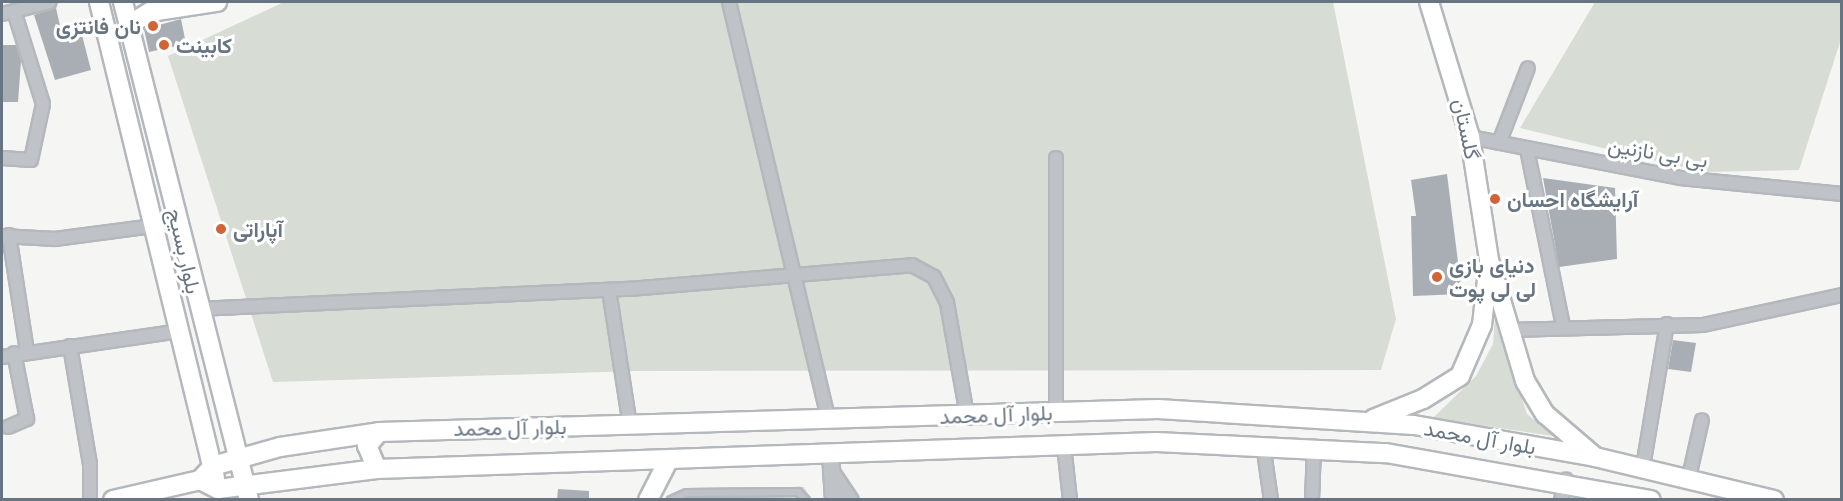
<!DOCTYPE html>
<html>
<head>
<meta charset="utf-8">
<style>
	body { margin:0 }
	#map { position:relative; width:1843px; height:501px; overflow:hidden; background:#f5f6f3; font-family:"Golos Text",Vazirmatn,sans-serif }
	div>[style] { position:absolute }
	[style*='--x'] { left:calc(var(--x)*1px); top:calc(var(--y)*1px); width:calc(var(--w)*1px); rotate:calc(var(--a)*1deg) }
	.green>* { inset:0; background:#d7dcd4 }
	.building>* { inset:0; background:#a8aeb4 }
	.roads { filter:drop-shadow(2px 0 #b4b8bc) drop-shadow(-2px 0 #b4b8bc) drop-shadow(0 2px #b4b8bc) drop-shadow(0 -2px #b4b8bc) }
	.service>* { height:6px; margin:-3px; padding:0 3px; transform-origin:3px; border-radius:3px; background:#bfc2c6 }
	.minor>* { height:12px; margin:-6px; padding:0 6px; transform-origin:6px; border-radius:6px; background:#bfc2c6 }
	.tertiary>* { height:15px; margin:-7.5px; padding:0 7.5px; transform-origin:7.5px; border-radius:7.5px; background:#bfc2c6 }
	.secondary>* { height:18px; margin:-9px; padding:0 9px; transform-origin:9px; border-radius:9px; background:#fff }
	.dots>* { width:16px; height:16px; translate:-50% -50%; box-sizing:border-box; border:3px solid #fff; border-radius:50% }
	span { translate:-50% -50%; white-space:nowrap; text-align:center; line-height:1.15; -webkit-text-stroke:6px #fff; paint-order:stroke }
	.poi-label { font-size:21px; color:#677481; font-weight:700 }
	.right { translate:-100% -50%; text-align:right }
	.left { translate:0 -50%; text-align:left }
	.street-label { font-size:21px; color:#677481 }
	.frame { position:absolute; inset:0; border:3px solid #677481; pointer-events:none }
</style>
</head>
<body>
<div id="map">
	<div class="green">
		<div style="clip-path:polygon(284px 2px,1333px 2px,1396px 319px,1381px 370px,637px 371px,273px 382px,168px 56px)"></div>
		<div style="clip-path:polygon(1595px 2px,1841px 2px,1841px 39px,1799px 170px,1703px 172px,1520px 128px)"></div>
		<div style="clip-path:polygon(1495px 314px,1527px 414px,1553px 436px,1433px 418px,1476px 376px,1493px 344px)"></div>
		<div style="clip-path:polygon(804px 487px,811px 499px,667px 500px,682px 490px)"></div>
	</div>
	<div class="building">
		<div style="clip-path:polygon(56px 8px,63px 39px,82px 35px,91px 70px,55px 80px,34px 15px)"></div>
		<div style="clip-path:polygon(181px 19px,186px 44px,149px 52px,144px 29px)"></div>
		<div style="clip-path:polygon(2px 45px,16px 45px,21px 61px,18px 102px,2px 102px)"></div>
		<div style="clip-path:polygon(1447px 174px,1462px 294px,1413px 296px,1411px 216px,1416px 216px,1411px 180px)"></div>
		<div style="clip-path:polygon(1543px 178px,1615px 188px,1617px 259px,1559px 267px)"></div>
		<div style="clip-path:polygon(1673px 340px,1696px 343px,1691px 372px,1668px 369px)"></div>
		<div style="clip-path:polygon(558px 489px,589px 491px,589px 500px,557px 500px)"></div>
	</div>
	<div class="roads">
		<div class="service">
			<div style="--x:671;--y:500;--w:17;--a:-24"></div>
			<div style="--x:687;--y:493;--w:111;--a:-0.5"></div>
			<div style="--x:798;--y:492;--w:11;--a:45"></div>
		</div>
		<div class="minor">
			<div style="--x:729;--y:2;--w:429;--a:76.6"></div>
			<div style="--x:2;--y:14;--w:49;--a:-14"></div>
			<div style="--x:1470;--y:137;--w:214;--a:11"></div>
			<div style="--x:1680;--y:178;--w:163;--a:5.6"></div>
			<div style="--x:1499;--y:143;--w:80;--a:-68.9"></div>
			<div style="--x:1527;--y:149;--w:181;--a:78.5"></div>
			<div style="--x:2;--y:158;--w:29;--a:4"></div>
			<div style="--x:31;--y:160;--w:57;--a:-77.9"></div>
			<div style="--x:43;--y:104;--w:94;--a:-107.3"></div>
			<div style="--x:1056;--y:158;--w:254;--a:90"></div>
			<div style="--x:9;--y:235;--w:117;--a:81.2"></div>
			<div style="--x:2;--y:236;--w:53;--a:3.2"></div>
			<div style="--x:55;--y:239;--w:100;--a:-7.5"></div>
			<div style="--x:609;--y:290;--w:137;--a:81.2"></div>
			<div style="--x:198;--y:309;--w:431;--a:-2.7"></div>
			<div style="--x:629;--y:289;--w:284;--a:-4.8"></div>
			<div style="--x:912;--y:265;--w:25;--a:29"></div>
			<div style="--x:934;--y:277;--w:29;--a:63"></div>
			<div style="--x:947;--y:303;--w:114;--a:79.9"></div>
			<div style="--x:1508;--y:330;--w:195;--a:-1.5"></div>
			<div style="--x:1703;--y:325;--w:142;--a:-12.2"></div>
			<div style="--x:70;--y:346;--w:120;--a:80.4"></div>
			<div style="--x:90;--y:464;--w:36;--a:90"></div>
			<div style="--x:2;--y:357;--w:181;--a:-8.3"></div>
			<div style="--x:8;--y:427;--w:21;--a:-23"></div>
			<div style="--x:27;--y:419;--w:67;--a:-101.1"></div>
			<div style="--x:1263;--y:444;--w:57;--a:81.9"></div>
			<div style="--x:1064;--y:445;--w:55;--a:83.8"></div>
			<div style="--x:1643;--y:467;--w:145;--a:-80.5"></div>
			<div style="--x:1689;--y:477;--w:58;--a:-77.2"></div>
			<div style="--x:1312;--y:500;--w:52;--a:-87.8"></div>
			<div style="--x:1561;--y:500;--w:21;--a:-76"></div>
		</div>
		<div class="tertiary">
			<div style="--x:830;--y:453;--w:47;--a:86.3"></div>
			<div style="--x:831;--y:472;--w:34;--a:56"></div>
		</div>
		<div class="secondary">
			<div style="--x:99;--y:2;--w:490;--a:76.3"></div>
			<div style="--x:123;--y:2;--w:514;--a:75.8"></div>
			<div style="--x:1429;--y:2;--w:141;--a:73.1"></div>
			<div style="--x:1470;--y:137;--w:124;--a:81.2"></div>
			<div style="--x:1489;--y:260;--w:126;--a:73.4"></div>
			<div style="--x:1525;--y:381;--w:39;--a:59"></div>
			<div style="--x:1545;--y:414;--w:65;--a:40.6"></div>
			<div style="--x:129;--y:25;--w:25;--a:-32"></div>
			<div style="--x:150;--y:12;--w:68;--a:-8.5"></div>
			<div style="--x:1373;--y:419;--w:54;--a:-21.8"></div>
			<div style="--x:1423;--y:399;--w:44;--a:-31.9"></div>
			<div style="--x:1460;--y:376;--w:56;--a:-66.7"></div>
			<div style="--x:1482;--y:325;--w:54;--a:-83.7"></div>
			<div style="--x:377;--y:469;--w:25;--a:-113"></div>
			<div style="--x:367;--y:446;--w:18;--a:-49"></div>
			<div style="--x:200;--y:480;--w:20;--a:27"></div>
			<div style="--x:218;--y:489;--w:160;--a:-7.2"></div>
			<div style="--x:377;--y:469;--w:780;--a:-1.98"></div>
			<div style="--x:1157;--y:442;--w:229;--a:2.8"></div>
			<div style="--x:1386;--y:453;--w:269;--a:10.1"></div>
			<div style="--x:113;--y:500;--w:89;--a:-12.9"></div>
			<div style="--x:200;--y:480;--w:19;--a:-47"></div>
			<div style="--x:213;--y:466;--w:70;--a:-15.8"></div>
			<div style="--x:280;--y:447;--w:100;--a:-8.6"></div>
			<div style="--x:379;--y:432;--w:779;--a:-1.69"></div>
			<div style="--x:1158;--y:409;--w:256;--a:3.6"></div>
			<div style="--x:1414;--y:425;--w:184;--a:10"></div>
			<div style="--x:1595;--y:457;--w:184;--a:13.5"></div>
			<div style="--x:648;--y:500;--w:46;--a:-62.9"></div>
		</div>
	</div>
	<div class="dots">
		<div style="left:153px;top:26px;background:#d26336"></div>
		<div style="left:164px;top:45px;background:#d26336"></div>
		<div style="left:1495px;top:199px;background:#d26336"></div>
		<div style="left:221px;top:229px;background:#d26336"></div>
		<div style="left:1437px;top:277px;background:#d26336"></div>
	</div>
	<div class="poi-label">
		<span class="right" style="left:141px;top:26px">نان فانتزی</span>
		<span class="left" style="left:176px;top:45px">کابینت</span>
		<span class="left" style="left:1507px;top:199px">آرایشگاه احسان</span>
		<span class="left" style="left:233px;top:229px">آپاراتی</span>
		<span class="left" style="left:1449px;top:277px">دنیای بازی<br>لی لی پوت</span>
	</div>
	<div class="street-label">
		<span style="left:1467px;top:129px;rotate:78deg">گلستان</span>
		<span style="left:1658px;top:152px;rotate:9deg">بی بی نازنین</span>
		<span style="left:185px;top:251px;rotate:77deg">بلوار بسیج</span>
		<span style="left:996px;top:414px;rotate:-2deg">بلوار آل محمد</span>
		<span style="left:510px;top:427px;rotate:-1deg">بلوار آل محمد</span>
		<span style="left:1480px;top:437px;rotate:10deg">بلوار آل محمد</span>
	</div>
	<div class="frame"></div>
</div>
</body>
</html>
